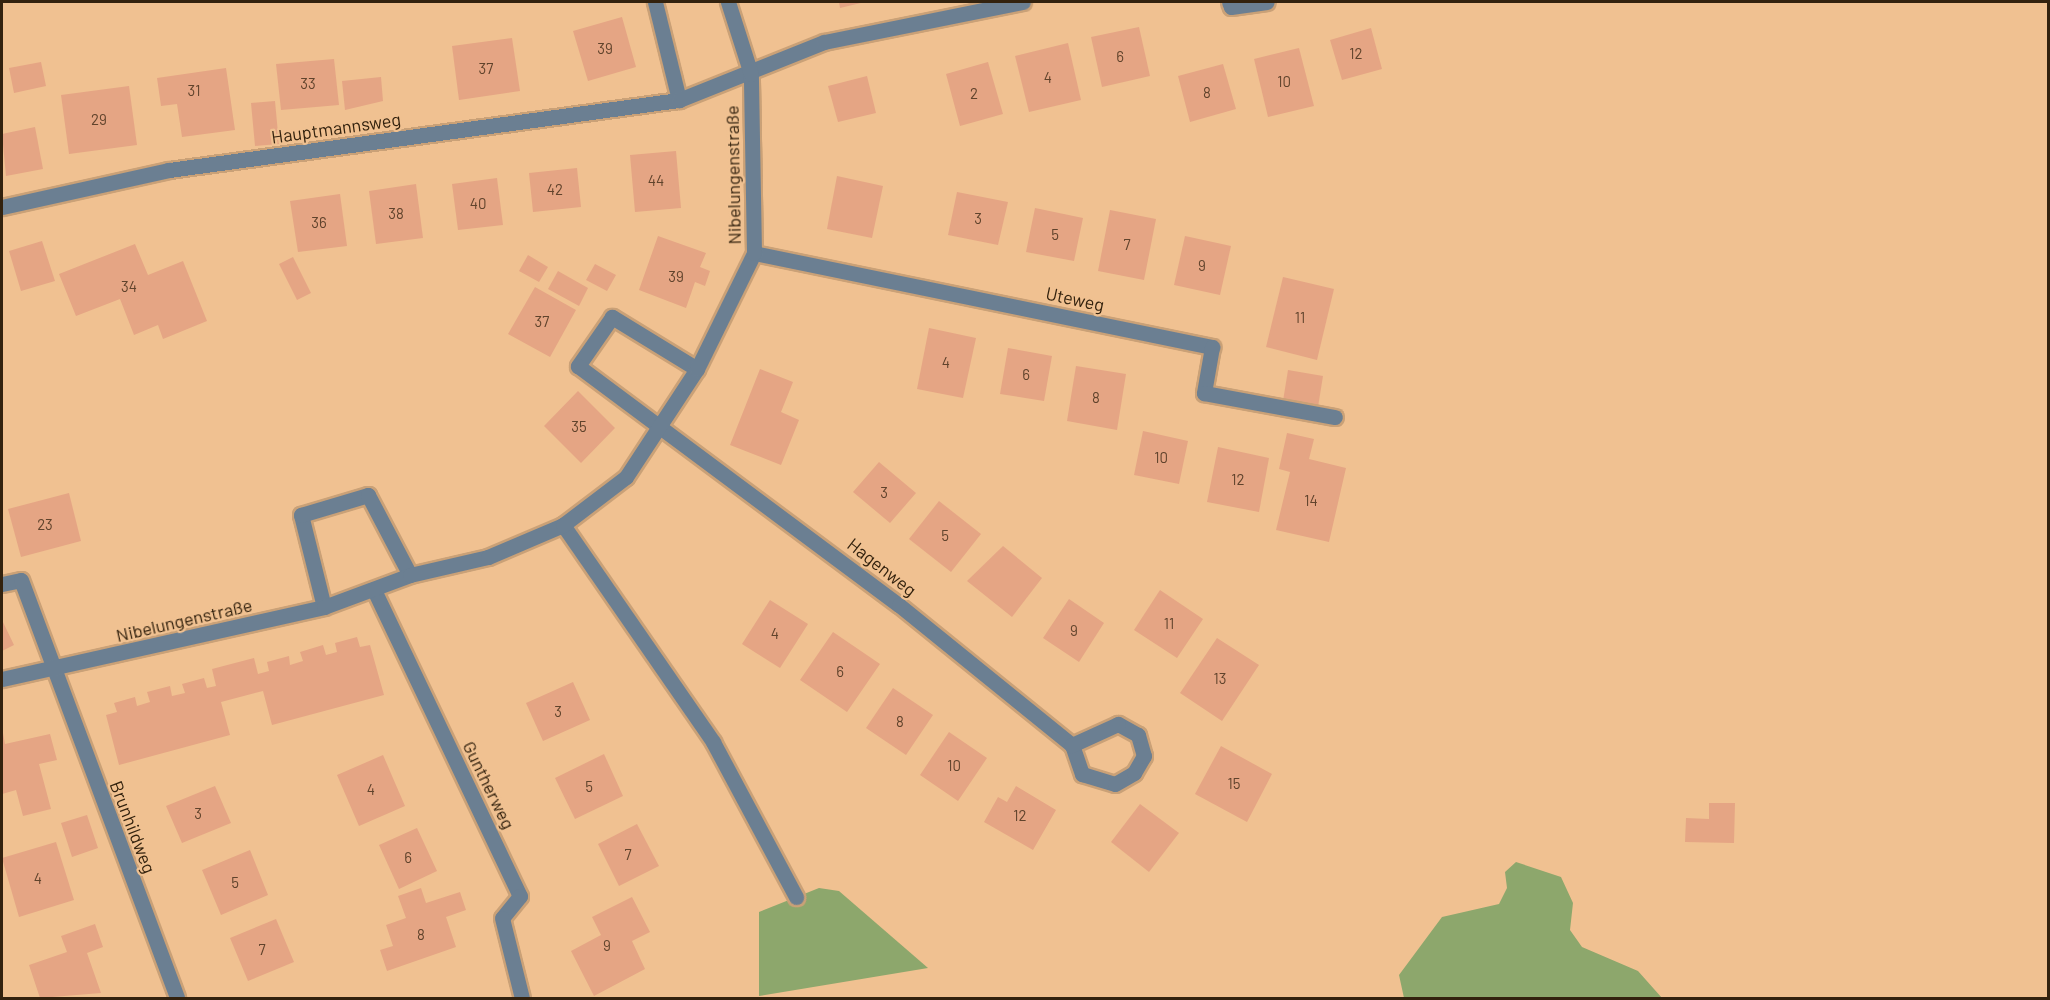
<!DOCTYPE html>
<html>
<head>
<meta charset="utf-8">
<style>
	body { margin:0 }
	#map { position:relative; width:2050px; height:1000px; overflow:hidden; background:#f0c191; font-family:Barlow,sans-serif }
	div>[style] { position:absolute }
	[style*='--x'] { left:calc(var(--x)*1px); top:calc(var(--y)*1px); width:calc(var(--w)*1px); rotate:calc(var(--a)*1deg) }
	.green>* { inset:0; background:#8da76c }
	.building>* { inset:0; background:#e5a584 }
	.roads { filter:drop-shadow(2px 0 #caa177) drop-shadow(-2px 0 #caa177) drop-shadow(0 2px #caa177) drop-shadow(0 -2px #caa177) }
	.minor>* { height:15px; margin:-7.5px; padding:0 7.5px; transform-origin:7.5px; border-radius:7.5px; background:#6b7f92 }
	span { translate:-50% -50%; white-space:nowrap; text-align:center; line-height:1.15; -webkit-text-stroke:4.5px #f0c191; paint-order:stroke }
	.number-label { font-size:15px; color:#60432c }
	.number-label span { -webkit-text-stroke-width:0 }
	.street-label { font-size:18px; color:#33220e }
	.frame { position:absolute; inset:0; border:3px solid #33220e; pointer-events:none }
</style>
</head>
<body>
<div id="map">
	<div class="green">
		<div style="clip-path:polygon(1516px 862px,1561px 877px,1573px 903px,1570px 930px,1582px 947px,1638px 971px,1662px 998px,1404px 998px,1399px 975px,1442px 917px,1499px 904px,1507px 888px,1505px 872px)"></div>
		<div style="clip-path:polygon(819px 888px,839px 891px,928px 968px,759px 996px,759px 912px)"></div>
	</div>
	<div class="building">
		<div style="clip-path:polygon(839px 2px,865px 2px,840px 8px)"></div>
		<div style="clip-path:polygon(622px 17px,636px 67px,588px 81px,573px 31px)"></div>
		<div style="clip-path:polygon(1139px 27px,1150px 76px,1102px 87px,1091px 37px)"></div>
		<div style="clip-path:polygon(1371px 28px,1382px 69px,1342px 80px,1330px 40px)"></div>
		<div style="clip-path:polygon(512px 38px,520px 91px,459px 100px,452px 46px)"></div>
		<div style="clip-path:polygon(1068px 43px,1081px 100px,1029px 112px,1015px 56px)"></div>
		<div style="clip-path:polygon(1299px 48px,1314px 106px,1268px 117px,1254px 59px)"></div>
		<div style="clip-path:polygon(334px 59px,339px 105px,281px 110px,276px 64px)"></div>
		<div style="clip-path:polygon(41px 62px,46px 86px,14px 93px,9px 68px)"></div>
		<div style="clip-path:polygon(988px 62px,1003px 114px,960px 126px,946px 74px)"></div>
		<div style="clip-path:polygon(1223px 64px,1236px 109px,1190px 122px,1178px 76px)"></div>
		<div style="clip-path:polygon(226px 68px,235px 130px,182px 137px,177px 104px,161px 106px,157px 78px)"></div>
		<div style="clip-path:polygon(867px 76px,876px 113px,838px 122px,828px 86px)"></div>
		<div style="clip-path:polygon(381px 77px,383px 101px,345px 110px,342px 81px)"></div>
		<div style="clip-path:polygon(129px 86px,137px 145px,69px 154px,61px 95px)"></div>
		<div style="clip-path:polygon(275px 101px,279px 144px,255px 146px,251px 103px)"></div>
		<div style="clip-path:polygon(35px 127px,43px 169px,6px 176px,2px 134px)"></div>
		<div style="clip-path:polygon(676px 151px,681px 208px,635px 212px,630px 155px)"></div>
		<div style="clip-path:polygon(577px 168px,581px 207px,533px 212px,529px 173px)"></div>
		<div style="clip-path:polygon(837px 176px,883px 186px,872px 238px,827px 229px)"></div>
		<div style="clip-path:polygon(497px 178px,503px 225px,458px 230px,452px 184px)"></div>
		<div style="clip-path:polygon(416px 184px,423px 238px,376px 244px,369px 191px)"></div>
		<div style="clip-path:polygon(957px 192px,1008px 202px,998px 245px,948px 235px)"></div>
		<div style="clip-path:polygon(340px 194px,347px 246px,298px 252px,290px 201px)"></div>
		<div style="clip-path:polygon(1035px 208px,1083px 218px,1074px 261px,1026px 252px)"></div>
		<div style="clip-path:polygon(1110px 210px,1156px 219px,1144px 280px,1098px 271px)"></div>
		<div style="clip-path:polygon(658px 236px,706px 253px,700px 267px,710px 271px,705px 286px,695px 282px,686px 308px,639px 290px)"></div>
		<div style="clip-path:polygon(1185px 236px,1231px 246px,1220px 295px,1174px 285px)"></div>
		<div style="clip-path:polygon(42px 241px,55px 281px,21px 291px,9px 251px)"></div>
		<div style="clip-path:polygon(135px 244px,148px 275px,183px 261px,207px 321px,163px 339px,158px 325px,134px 335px,120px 299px,76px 316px,59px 274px)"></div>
		<div style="clip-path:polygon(528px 255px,548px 267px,539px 282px,519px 271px)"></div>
		<div style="clip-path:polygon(293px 257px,311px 293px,297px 300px,279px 264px)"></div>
		<div style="clip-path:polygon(595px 264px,616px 275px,607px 291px,586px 280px)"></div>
		<div style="clip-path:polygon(558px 271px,588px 288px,579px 306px,548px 289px)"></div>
		<div style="clip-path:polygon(1283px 277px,1334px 289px,1317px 360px,1266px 347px)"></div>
		<div style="clip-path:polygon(535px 287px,576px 310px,550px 357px,508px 334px)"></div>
		<div style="clip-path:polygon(929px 328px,976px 338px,963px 398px,917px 389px)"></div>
		<div style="clip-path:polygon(1008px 348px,1052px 356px,1044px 401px,1000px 394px)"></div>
		<div style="clip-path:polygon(1076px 366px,1126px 374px,1117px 430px,1067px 421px)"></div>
		<div style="clip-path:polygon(760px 369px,793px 382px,781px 412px,799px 420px,781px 465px,730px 445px)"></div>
		<div style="clip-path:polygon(1288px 370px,1323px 376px,1318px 407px,1283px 401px)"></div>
		<div style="clip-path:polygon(578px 391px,615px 428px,581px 463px,544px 426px)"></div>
		<div style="clip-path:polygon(1143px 431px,1188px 441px,1179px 484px,1134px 475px)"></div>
		<div style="clip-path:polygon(1287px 433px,1314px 439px,1309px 459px,1346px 468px,1329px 542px,1276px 530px,1290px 472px,1279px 469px)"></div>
		<div style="clip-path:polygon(1218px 447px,1269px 458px,1259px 512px,1207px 502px)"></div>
		<div style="clip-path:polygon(879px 462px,916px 493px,890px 523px,853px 492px)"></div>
		<div style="clip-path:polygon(69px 493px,81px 541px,21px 557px,8px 509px)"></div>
		<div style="clip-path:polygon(939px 501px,981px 534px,951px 572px,909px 539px)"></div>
		<div style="clip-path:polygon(1003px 546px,1042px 578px,1012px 617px,967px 581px)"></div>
		<div style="clip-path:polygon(1160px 590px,1203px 619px,1177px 658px,1134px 630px)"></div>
		<div style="clip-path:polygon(1069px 599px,1104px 623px,1079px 662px,1043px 638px)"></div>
		<div style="clip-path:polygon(770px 600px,808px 624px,780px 668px,742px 644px)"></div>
		<div style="clip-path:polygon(2px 620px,14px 645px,2px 651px)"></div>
		<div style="clip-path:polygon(833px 632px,880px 664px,847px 712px,800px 680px)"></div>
		<div style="clip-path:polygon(357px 637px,360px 647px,370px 645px,384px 695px,272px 725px,263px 691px,221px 702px,230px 735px,119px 765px,106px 715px,117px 712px,114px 703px,135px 697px,137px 706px,150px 702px,147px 692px,170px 686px,172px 696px,185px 693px,182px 684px,204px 678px,207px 688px,216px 686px,212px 669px,254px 658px,258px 674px,269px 671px,267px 662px,289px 656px,290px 665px,303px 661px,300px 652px,323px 645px,326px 655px,337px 652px,335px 643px)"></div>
		<div style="clip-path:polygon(1217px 638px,1259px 665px,1222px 721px,1180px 693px)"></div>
		<div style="clip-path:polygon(573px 682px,590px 720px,543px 741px,526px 703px)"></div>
		<div style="clip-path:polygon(893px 688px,933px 715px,906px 755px,866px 728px)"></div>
		<div style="clip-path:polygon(949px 732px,987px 758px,958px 801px,920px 775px)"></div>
		<div style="clip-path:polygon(3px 733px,5px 744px,50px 734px,57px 760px,39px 764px,51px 809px,23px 816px,16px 790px,2px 794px)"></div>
		<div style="clip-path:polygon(1221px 746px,1272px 774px,1247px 822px,1195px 794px)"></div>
		<div style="clip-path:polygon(604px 754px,623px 796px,575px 819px,555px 778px)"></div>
		<div style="clip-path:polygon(383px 755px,405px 806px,359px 826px,337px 775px)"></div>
		<div style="clip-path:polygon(215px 786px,231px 823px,182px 843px,166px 806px)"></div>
		<div style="clip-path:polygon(1016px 786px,1056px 810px,1033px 850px,984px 822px,998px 797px,1007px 802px)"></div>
		<div style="clip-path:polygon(1709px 803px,1735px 803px,1734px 843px,1685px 842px,1686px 818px,1709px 819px)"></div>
		<div style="clip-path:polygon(1140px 804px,1179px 833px,1149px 872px,1111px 842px)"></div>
		<div style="clip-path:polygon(87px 815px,98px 848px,72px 857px,61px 823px)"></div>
		<div style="clip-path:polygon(637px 824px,659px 866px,619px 886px,598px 844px)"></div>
		<div style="clip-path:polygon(417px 828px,437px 871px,399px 889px,379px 845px)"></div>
		<div style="clip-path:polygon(56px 842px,74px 900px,19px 917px,2px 858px)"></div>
		<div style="clip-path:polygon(250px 850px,268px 895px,221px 915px,202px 870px)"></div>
		<div style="clip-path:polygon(421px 888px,426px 903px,460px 892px,466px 910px,446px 917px,456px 947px,387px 971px,380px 950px,393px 946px,386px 925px,406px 918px,398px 896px)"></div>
		<div style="clip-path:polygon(632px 897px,650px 932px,632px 941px,645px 969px,594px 996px,571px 951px,601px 935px,592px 917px)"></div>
		<div style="clip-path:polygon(276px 919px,294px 962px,248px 981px,230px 938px)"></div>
		<div style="clip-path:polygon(95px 924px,103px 947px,87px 953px,101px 993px,40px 998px,29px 965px,67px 952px,61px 936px)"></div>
	</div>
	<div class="roads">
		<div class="minor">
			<div style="--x:655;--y:2;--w:101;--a:76.2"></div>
			<div style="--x:1229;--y:2;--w:5;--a:68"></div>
			<div style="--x:1231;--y:7;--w:36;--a:-8"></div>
			<div style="--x:2;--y:207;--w:171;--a:-12.5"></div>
			<div style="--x:169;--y:170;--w:515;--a:-7.82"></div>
			<div style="--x:679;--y:100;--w:156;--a:-21.8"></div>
			<div style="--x:824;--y:42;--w:203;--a:-11.4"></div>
			<div style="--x:754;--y:253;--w:468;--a:11.6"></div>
			<div style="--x:1212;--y:347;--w:47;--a:99.9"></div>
			<div style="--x:1204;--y:393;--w:133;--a:10.4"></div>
			<div style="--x:697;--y:369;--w:100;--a:-148.5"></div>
			<div style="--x:612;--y:317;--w:60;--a:124.8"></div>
			<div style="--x:578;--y:366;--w:400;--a:36.7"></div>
			<div style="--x:899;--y:605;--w:223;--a:39"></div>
			<div style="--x:1072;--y:745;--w:31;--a:71"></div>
			<div style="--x:1082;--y:774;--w:34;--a:17"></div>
			<div style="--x:1115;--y:784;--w:22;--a:-30"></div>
			<div style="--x:1134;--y:773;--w:20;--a:-60"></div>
			<div style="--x:1144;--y:756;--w:22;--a:-106"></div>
			<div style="--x:1138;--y:735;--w:23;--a:-151"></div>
			<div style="--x:1118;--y:724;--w:51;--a:155.5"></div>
			<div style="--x:563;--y:525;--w:264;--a:55.3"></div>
			<div style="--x:713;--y:742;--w:176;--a:61.8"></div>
			<div style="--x:2;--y:584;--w:19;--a:-12"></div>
			<div style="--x:21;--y:580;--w:446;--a:69.5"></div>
			<div style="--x:374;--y:590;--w:339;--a:64.5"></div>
			<div style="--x:520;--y:896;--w:28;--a:129"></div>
			<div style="--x:502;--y:918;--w:82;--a:76"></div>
			<div style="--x:324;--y:607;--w:95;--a:-104"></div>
			<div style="--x:301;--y:515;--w:70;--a:-16.6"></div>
			<div style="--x:368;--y:495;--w:90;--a:62.3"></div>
			<div style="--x:2;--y:679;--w:330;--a:-12.6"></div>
			<div style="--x:324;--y:607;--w:92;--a:-20.4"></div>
			<div style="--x:410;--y:575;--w:80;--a:-13"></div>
			<div style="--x:488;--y:557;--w:82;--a:-23.1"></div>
			<div style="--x:563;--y:525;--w:79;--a:-37.3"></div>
			<div style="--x:626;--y:477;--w:129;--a:-56.7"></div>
			<div style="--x:697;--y:369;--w:129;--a:-63.8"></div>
			<div style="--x:754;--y:253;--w:179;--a:-91"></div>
			<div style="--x:751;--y:74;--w:76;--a:-107.7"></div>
		</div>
	</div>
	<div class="number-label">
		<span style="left:605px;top:49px">39</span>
		<span style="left:1356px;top:54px">12</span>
		<span style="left:1120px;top:57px">6</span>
		<span style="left:486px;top:69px">37</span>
		<span style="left:1048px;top:78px">4</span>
		<span style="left:1284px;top:82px">10</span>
		<span style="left:308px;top:84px">33</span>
		<span style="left:194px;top:91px">31</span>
		<span style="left:1207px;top:93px">8</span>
		<span style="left:974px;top:94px">2</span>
		<span style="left:99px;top:120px">29</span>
		<span style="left:656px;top:181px">44</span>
		<span style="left:555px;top:190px">42</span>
		<span style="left:478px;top:204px">40</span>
		<span style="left:396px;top:214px">38</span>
		<span style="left:978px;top:219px">3</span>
		<span style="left:319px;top:223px">36</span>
		<span style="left:1055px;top:235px">5</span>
		<span style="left:1127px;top:245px">7</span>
		<span style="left:1202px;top:266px">9</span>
		<span style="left:676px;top:277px">39</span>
		<span style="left:129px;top:287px">34</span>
		<span style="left:1300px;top:318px">11</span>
		<span style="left:542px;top:322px">37</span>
		<span style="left:946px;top:363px">4</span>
		<span style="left:1026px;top:375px">6</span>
		<span style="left:1096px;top:398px">8</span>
		<span style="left:579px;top:427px">35</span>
		<span style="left:1161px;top:458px">10</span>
		<span style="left:1238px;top:480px">12</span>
		<span style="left:884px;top:493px">3</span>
		<span style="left:1311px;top:501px">14</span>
		<span style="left:45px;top:525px">23</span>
		<span style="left:945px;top:536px">5</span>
		<span style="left:1169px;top:624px">11</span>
		<span style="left:1074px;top:631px">9</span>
		<span style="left:775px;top:634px">4</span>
		<span style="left:840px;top:672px">6</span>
		<span style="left:1220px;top:679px">13</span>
		<span style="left:558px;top:712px">3</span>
		<span style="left:900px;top:722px">8</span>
		<span style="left:954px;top:766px">10</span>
		<span style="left:1234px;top:784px">15</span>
		<span style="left:589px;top:787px">5</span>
		<span style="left:371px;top:790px">4</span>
		<span style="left:198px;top:814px">3</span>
		<span style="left:1020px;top:816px">12</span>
		<span style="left:628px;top:855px">7</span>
		<span style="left:408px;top:858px">6</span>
		<span style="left:38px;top:879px">4</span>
		<span style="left:235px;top:883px">5</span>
		<span style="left:421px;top:935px">8</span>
		<span style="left:607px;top:946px">9</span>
		<span style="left:262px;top:950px">7</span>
	</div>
	<div class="street-label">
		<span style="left:336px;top:128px;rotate:-8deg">Hauptmannsweg</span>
		<span style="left:733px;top:175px;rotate:-91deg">Nibelungenstraße</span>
		<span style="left:1075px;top:299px;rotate:12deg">Uteweg</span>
		<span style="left:882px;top:567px;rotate:38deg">Hagenweg</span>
		<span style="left:184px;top:620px;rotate:-13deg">Nibelungenstraße</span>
		<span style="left:489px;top:785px;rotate:64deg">Guntherweg</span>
		<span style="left:133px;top:827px;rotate:69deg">Brunhildweg</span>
	</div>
	<div class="frame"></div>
</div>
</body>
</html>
